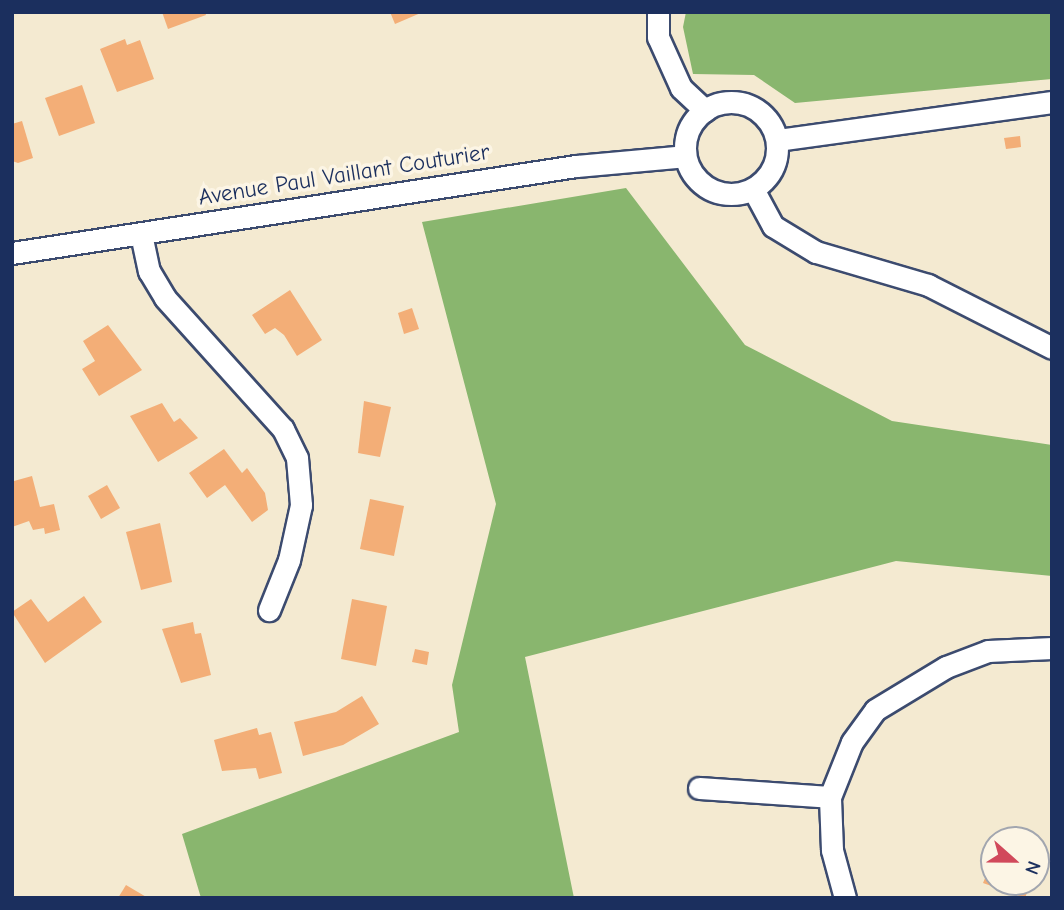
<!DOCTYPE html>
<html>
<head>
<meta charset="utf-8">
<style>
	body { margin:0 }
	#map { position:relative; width:1064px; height:910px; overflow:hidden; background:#f4ead1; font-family:"Comic Neue",sans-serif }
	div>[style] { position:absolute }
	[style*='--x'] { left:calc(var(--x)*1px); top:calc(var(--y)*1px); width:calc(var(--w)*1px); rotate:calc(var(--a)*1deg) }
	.forest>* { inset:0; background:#89b66e }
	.building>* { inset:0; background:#f3ae77 }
	.roads { filter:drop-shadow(2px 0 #3c4b6f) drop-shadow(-2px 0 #3c4b6f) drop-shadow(0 2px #3c4b6f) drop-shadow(0 -2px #3c4b6f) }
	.minor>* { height:21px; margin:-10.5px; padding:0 10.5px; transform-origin:10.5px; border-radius:10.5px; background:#fff }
	.minor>.ring { margin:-10.5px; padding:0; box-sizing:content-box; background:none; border:21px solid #fff; border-radius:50% }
	span { translate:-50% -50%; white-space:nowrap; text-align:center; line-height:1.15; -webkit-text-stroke:7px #fcf5e5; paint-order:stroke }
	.street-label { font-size:23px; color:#1b2f5e }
	.frame { position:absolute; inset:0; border:14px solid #1b2f5e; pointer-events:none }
	.north { position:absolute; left:980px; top:826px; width:70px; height:70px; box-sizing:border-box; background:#fcf5e5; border:2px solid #a2a6af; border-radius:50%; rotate:111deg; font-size:19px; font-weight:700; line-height:28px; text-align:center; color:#1b2f5e }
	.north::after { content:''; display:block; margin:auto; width:24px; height:32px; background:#d1495b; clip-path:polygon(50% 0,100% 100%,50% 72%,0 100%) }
</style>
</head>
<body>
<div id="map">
	<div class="forest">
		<div style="clip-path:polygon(686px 12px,1052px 12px,1052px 79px,795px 103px,754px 75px,693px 74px,683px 27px)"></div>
		<div style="clip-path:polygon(626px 188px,745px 345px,892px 421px,1052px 445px,1052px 576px,896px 561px,525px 657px,574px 898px,201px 898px,182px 834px,459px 732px,452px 685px,496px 504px,422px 222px)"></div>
	</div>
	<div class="building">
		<div style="clip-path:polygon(162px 12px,205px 12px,206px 15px,168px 29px)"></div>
		<div style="clip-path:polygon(390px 12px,423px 12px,395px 24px)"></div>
		<div style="clip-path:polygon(125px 39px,127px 45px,140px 40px,154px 79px,117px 92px,100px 49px)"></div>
		<div style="clip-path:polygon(82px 85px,95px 123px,59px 136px,45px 98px)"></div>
		<div style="clip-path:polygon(22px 121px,33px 158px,18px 163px,12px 161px,12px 124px)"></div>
		<div style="clip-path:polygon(1020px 136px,1021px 147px,1006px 149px,1004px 138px)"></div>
		<div style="clip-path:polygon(290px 290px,322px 340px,297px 356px,284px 335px,275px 328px,265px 334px,252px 315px)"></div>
		<div style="clip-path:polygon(412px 308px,419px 329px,404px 334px,398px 313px)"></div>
		<div style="clip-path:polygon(108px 325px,142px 370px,99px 396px,82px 369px,95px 361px,83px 341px)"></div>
		<div style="clip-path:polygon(364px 401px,391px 407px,380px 457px,358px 453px)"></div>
		<div style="clip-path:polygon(162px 403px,174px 422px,180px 418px,198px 438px,158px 462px,130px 416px)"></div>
		<div style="clip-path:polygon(224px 449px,242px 473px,247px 468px,265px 493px,268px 510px,252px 522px,225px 485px,207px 498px,189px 473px)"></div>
		<div style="clip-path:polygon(32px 476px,40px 507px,54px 504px,60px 530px,45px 534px,44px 528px,33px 530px,29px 521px,12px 527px,14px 481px)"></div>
		<div style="clip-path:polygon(107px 485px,120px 508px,101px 519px,88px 496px)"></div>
		<div style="clip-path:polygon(370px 499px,404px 506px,394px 556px,360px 549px)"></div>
		<div style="clip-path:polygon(160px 523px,172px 582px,141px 590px,126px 532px)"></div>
		<div style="clip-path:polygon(84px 596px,102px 622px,45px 663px,12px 612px,31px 599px,48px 622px)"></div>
		<div style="clip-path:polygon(352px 599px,387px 606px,376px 666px,341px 659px)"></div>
		<div style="clip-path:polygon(193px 622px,195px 634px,201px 633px,211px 675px,181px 683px,162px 629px)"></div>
		<div style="clip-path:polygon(415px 649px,429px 652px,427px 665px,412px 662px)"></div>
		<div style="clip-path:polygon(362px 696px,379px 724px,343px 745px,303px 756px,294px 722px,336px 712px)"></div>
		<div style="clip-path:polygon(257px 728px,259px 735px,271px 732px,282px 773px,259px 779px,256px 768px,222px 771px,214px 740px)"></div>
		<div style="clip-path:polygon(1004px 831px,1025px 840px,1000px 840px)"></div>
		<div style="clip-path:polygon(1036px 844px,1045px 848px,1036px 871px)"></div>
		<div style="clip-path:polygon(994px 856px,994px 882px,1031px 882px,1025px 898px,983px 883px)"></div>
		<div style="clip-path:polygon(126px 885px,148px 898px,118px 898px)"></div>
	</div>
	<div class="roads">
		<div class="minor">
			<div style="--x:658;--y:12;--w:25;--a:90"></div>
			<div style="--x:658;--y:37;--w:56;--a:65.7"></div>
			<div style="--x:681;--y:88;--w:33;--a:43"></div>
			<div class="ring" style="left:685px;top:102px;width:71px;height:71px"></div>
			<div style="--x:778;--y:140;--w:277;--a:-7.9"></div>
			<div style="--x:753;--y:189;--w:42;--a:61.6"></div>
			<div style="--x:773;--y:226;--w:50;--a:31.2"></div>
			<div style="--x:816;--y:252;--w:117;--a:16.4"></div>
			<div style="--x:928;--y:285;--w:139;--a:26.9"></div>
			<div style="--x:141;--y:234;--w:38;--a:78"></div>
			<div style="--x:149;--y:271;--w:31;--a:59"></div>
			<div style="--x:165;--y:298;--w:176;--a:48"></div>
			<div style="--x:283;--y:429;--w:32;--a:64"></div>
			<div style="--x:297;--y:458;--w:47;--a:85.1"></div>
			<div style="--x:301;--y:505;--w:56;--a:102.3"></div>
			<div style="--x:289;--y:560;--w:54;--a:111.8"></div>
			<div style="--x:12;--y:253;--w:571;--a:-8.77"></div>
			<div style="--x:576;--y:166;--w:109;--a:-5.2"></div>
			<div style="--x:699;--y:788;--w:131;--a:3.9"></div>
			<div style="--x:845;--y:898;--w:50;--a:-105.2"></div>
			<div style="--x:832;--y:850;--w:53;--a:-92.2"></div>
			<div style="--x:830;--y:797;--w:59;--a:-68.2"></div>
			<div style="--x:852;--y:742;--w:39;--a:-54"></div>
			<div style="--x:875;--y:710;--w:83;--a:-31.2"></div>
			<div style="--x:946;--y:667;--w:45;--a:-20.9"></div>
			<div style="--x:988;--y:651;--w:64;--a:-2.7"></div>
		</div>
	</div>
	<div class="street-label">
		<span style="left:344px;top:175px;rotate:-9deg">Avenue Paul Vaillant Couturier</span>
	</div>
	<div class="frame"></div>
	<div class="north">N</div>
</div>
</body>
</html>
